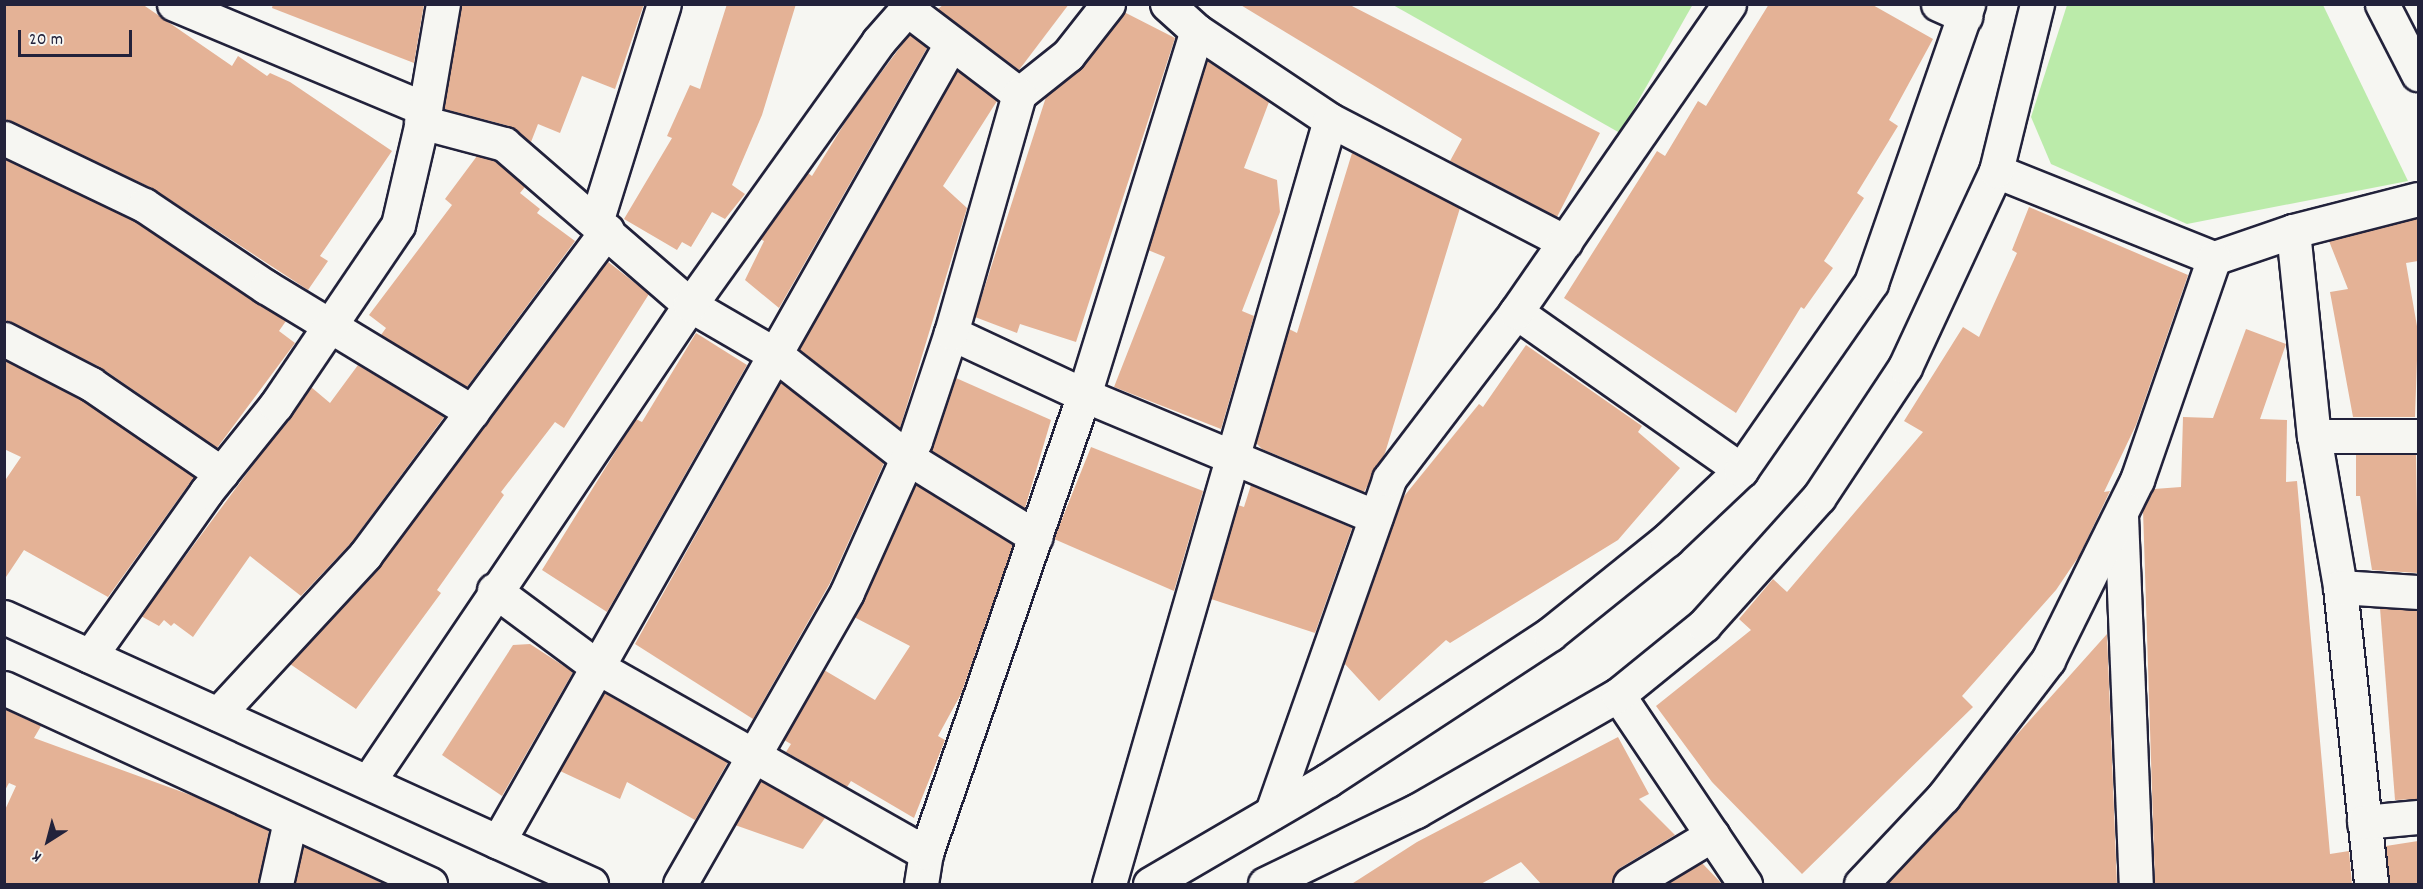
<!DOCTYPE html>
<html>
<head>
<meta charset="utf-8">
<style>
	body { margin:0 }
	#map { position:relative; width:2423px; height:889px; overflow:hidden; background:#f6f6f2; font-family:Dekko,sans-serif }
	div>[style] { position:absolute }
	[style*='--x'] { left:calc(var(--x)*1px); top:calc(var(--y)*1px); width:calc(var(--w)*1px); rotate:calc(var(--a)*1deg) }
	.green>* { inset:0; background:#bbebaa }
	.building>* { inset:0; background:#e4b296 }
	.roads { filter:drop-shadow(2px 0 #22223b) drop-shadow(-2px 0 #22223b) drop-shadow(0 2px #22223b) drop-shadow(0 -2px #22223b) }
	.minor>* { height:33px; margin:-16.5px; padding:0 16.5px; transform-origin:16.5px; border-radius:16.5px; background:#f6f6f2 }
	.tertiary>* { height:33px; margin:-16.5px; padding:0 16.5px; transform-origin:16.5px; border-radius:16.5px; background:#f6f6f2 }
	.secondary>* { height:33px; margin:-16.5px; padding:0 16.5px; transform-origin:16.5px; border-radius:16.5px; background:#f6f6f2 }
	span { translate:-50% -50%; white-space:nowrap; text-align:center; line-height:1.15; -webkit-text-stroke:4.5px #f6f6f2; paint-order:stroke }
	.frame { position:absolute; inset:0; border:6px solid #22223b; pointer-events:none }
	.north { position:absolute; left:18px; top:811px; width:60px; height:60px; -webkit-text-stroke:4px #f6f6f2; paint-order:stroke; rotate:216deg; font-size:16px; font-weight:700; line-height:24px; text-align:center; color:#22223b }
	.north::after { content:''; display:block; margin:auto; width:21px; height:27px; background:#22223b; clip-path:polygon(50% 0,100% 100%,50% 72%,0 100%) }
	.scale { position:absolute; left:18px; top:30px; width:114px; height:27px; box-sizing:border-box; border:3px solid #22223b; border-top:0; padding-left:8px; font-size:18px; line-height:21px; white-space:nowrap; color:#22223b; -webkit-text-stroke:4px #f6f6f2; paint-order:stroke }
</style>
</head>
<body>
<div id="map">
	<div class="green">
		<div style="clip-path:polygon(1693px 4px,1620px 133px,1393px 5px)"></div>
		<div style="clip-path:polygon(2067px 5px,2323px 5px,2408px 181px,2187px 224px,2051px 164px,2031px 117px)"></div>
	</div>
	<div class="building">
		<div style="clip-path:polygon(4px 4px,142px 4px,232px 66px,238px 56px,267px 76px,270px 73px,290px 82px,392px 151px,320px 256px,328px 261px,308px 290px,152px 188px,4px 120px)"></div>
		<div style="clip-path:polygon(273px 4px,424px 4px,414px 63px,272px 8px)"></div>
		<div style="clip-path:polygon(461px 4px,644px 4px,615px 89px,582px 76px,560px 133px,538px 124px,531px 142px,509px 126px,444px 109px)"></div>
		<div style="clip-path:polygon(727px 4px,796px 4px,762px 115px,732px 185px,745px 194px,725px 219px,712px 212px,691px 247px,682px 242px,677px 250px,624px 219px,672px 138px,667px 136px,690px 85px,700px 89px)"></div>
		<div style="clip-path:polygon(944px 4px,1069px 4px,1019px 70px,938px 9px)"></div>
		<div style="clip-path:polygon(1239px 4px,1348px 4px,1600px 133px,1557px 217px,1450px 161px,1462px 139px)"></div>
		<div style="clip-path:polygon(1769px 4px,1871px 4px,1933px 39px,1889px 120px,1898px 126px,1857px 193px,1864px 198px,1824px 261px,1833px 268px,1804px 309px,1801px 307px,1736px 413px,1564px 298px,1657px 151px,1665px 156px,1698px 101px,1706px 106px)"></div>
		<div style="clip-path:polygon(1124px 12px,1175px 38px,1076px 342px,1020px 324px,1017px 333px,975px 317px,1046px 97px,1083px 67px)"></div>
		<div style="clip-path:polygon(910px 34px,927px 48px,779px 308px,745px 280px,764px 241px,760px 239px,808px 173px,812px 176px,851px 113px)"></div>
		<div style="clip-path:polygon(1207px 61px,1269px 102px,1244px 168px,1277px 180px,1280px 212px,1242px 311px,1254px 316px,1221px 429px,1114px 387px,1165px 257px,1148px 250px)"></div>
		<div style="clip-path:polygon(957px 71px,997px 101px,943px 186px,967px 208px,900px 428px,799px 349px)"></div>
		<div style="clip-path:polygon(1352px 153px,1460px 208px,1385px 453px,1364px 492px,1262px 449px,1256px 443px,1289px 329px,1297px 333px)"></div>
		<div style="clip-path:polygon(477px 156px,495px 161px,525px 187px,520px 193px,540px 209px,537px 213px,575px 241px,467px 387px,381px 335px,386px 328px,369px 315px,452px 205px,445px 199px)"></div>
		<div style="clip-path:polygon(4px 159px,135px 221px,286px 321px,279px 331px,295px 343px,217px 448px,100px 367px,4px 320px)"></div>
		<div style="clip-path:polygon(2029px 207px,2188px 275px,2136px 425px,2104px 492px,2110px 491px,2079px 556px,2056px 590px,1962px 696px,1973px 707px,1802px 874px,1712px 782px,1656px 706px,1751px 630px,1739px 619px,1773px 579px,1787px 592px,1923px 432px,1904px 421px,1963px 327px,1979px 337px,2017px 253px,2012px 250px)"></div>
		<div style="clip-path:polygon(2418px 218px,2418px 261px,2406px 263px,2418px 332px,2415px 417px,2353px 417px,2330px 292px,2348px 289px,2329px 241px)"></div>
		<div style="clip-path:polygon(607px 261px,649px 294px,564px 428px,555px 422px,501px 492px,504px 495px,437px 590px,441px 593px,356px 709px,290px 664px,380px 566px)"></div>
		<div style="clip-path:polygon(2246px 329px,2286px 344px,2260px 419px,2287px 420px,2286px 482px,2297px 481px,2330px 854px,2349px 851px,2352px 885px,2155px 885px,2143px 510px,2154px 489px,2181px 487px,2183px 417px,2213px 418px)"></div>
		<div style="clip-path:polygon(696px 333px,747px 365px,607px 612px,542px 570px,632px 425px,636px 419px,642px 422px)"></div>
		<div style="clip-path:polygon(1526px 345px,1642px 426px,1638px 432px,1680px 468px,1618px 540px,1450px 643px,1446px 640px,1379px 701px,1344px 663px,1401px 500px,1479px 404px,1483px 407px)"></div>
		<div style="clip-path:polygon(4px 360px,81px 400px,194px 477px,108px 597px,24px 550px,4px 580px,4px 482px,21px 457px,4px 449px)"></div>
		<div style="clip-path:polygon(358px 365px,444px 417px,351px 543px,301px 596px,250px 556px,193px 637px,174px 623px,171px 626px,164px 620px,159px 626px,141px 616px,311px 387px,330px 403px)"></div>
		<div style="clip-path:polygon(956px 378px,1051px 420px,1025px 508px,931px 450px)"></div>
		<div style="clip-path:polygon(781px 382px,884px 463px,830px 583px,753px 719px,635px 644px)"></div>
		<div style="clip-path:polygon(1091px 447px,1203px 491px,1174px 591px,1054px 539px)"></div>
		<div style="clip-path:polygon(2356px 455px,2416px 455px,2418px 573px,2372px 570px,2360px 496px,2356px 496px)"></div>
		<div style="clip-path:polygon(916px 485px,1013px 545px,961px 694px,938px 736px,945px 740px,914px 818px,851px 781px,847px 787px,786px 752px,791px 744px,784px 740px,824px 670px,875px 700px,910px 646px,854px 617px)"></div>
		<div style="clip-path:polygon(1251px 485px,1352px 528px,1315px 633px,1211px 599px,1238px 505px,1244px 507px)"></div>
		<div style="clip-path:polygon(2380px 608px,2418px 610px,2418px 799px,2395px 800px)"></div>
		<div style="clip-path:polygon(2107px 634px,2117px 885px,1886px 885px,1957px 810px,2004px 749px)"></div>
		<div style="clip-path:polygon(530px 644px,573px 672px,502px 796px,442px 755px,513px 645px)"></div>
		<div style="clip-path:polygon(604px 693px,728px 762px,695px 820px,627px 782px,620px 799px,560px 771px)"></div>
		<div style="clip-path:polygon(4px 709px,41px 726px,34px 738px,196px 797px,269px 830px,258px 885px,4px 885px,4px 812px,16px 786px,9px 783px,4px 792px)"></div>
		<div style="clip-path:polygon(1618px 737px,1649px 794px,1639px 799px,1675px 835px,1620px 868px,1611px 885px,1542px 885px,1521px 862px,1479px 885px,1350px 885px,1417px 842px)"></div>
		<div style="clip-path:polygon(761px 781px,825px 818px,803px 849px,735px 825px)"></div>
		<div style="clip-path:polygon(2418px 841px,2418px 885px,2389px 885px,2386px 846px)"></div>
		<div style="clip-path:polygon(303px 847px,312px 850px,386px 885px,295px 885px)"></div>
		<div style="clip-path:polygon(1702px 863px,1723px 885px,1666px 885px)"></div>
	</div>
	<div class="roads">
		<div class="minor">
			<div style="--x:174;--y:4;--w:272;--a:22.7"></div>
			<div style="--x:1167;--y:4;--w:40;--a:42"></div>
			<div style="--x:1197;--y:31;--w:160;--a:33.8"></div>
			<div style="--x:1330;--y:120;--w:265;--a:27.4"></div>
			<div style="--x:1938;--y:4;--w:30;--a:24"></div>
			<div style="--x:2382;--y:4;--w:79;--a:62.8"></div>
			<div style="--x:421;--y:122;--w:86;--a:14.8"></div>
			<div style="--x:504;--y:144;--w:246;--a:40.9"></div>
			<div style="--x:690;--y:305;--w:99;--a:30.2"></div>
			<div style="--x:776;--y:355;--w:167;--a:38"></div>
			<div style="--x:908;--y:458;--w:150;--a:31.7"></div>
			<div style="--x:4;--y:138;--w:155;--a:25.6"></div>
			<div style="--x:144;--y:205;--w:147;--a:33.9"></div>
			<div style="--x:266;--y:287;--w:241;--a:31.2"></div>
			<div style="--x:1996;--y:171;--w:235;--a:21.8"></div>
			<div style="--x:2214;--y:258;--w:83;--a:-18.9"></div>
			<div style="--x:2293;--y:231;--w:129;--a:-14.4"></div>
			<div style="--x:596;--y:222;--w:228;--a:-72.7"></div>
			<div style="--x:2293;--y:231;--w:206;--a:84.2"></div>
			<div style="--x:2314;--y:436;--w:153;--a:80.2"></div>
			<div style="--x:2340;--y:587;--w:299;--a:84"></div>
			<div style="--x:1516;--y:312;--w:275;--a:35.1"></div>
			<div style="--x:951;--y:333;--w:147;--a:25"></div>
			<div style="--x:1084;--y:395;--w:316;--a:22.7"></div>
			<div style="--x:4;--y:339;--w:98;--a:27.3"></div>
			<div style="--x:91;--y:384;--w:158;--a:34.4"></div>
			<div style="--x:2314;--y:436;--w:104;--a:0"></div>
			<div style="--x:2121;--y:516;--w:368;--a:87.7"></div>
			<div style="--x:2340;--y:587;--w:78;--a:3.7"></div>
			<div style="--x:494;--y:590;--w:131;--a:36.6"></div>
			<div style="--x:599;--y:668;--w:376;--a:29.5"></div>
			<div style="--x:90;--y:656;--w:201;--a:-54.7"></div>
			<div style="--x:206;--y:492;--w:112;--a:-51.2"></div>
			<div style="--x:276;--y:405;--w:217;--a:-55.9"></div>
			<div style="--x:398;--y:225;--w:119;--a:-76.9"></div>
			<div style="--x:425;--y:109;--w:107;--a:-80.3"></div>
			<div style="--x:1618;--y:695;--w:228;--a:56.1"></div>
			<div style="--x:218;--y:714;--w:217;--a:-47.2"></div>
			<div style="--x:365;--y:555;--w:405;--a:-53.3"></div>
			<div style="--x:368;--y:782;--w:576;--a:-55.98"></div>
			<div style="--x:690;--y:305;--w:323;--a:-54.4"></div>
			<div style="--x:878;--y:42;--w:44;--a:-48.7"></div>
			<div style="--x:907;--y:9;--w:141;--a:37.2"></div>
			<div style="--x:1019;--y:94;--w:63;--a:-38.5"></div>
			<div style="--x:1068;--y:55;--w:65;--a:-51.9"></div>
			<div style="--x:1272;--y:812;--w:353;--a:-70.6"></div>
			<div style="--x:1389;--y:479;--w:210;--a:-52.7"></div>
			<div style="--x:1516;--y:312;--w:374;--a:-55.3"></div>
			<div style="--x:2364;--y:822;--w:54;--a:-5.3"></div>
			<div style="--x:498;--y:842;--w:918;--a:-60.42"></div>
			<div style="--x:276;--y:884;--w:65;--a:-77.5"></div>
			<div style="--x:680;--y:884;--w:336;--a:-60.2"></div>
			<div style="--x:847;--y:592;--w:166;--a:-65.8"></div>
			<div style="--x:915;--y:441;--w:114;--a:-71.6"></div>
			<div style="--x:951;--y:333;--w:248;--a:-74.1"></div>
			<div style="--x:921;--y:884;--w:31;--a:-81"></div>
			<div style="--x:926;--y:853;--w:484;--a:-71"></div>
			<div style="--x:1084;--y:395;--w:381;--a:-72.8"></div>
			<div style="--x:1109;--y:884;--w:795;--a:-73.87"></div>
			<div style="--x:1630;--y:884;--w:96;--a:-30.9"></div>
			<div style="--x:1861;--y:884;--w:120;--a:-46.7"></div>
			<div style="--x:1943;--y:797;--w:173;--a:-52.5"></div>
			<div style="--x:2048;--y:660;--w:201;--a:-63.7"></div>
			<div style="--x:2137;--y:480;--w:235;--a:-70.9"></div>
		</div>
		<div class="tertiary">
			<div style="--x:1150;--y:884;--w:206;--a:-30.3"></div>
			<div style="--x:1328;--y:780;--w:266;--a:-33.3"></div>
			<div style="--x:1550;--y:634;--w:150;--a:-38.8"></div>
			<div style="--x:1667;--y:540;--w:102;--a:-43.4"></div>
			<div style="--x:1741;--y:470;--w:228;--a:-55.2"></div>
			<div style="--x:1871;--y:283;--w:295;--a:-70.8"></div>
			<div style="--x:1265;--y:884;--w:168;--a:-25.8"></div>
			<div style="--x:1416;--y:811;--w:233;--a:-29.9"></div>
			<div style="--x:1618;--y:695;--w:111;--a:-39.1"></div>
			<div style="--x:1704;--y:625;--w:172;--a:-48.1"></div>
			<div style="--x:1819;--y:497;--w:156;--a:-56.5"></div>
			<div style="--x:1905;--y:367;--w:216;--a:-65.1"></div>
			<div style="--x:1996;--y:171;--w:172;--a:-76.2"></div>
		</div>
		<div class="secondary">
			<div style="--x:4;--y:617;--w:645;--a:24.46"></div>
			<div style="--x:4;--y:688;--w:469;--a:24.7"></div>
		</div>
	</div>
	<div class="frame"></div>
	<div class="north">K</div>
	<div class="scale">20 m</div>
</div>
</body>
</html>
